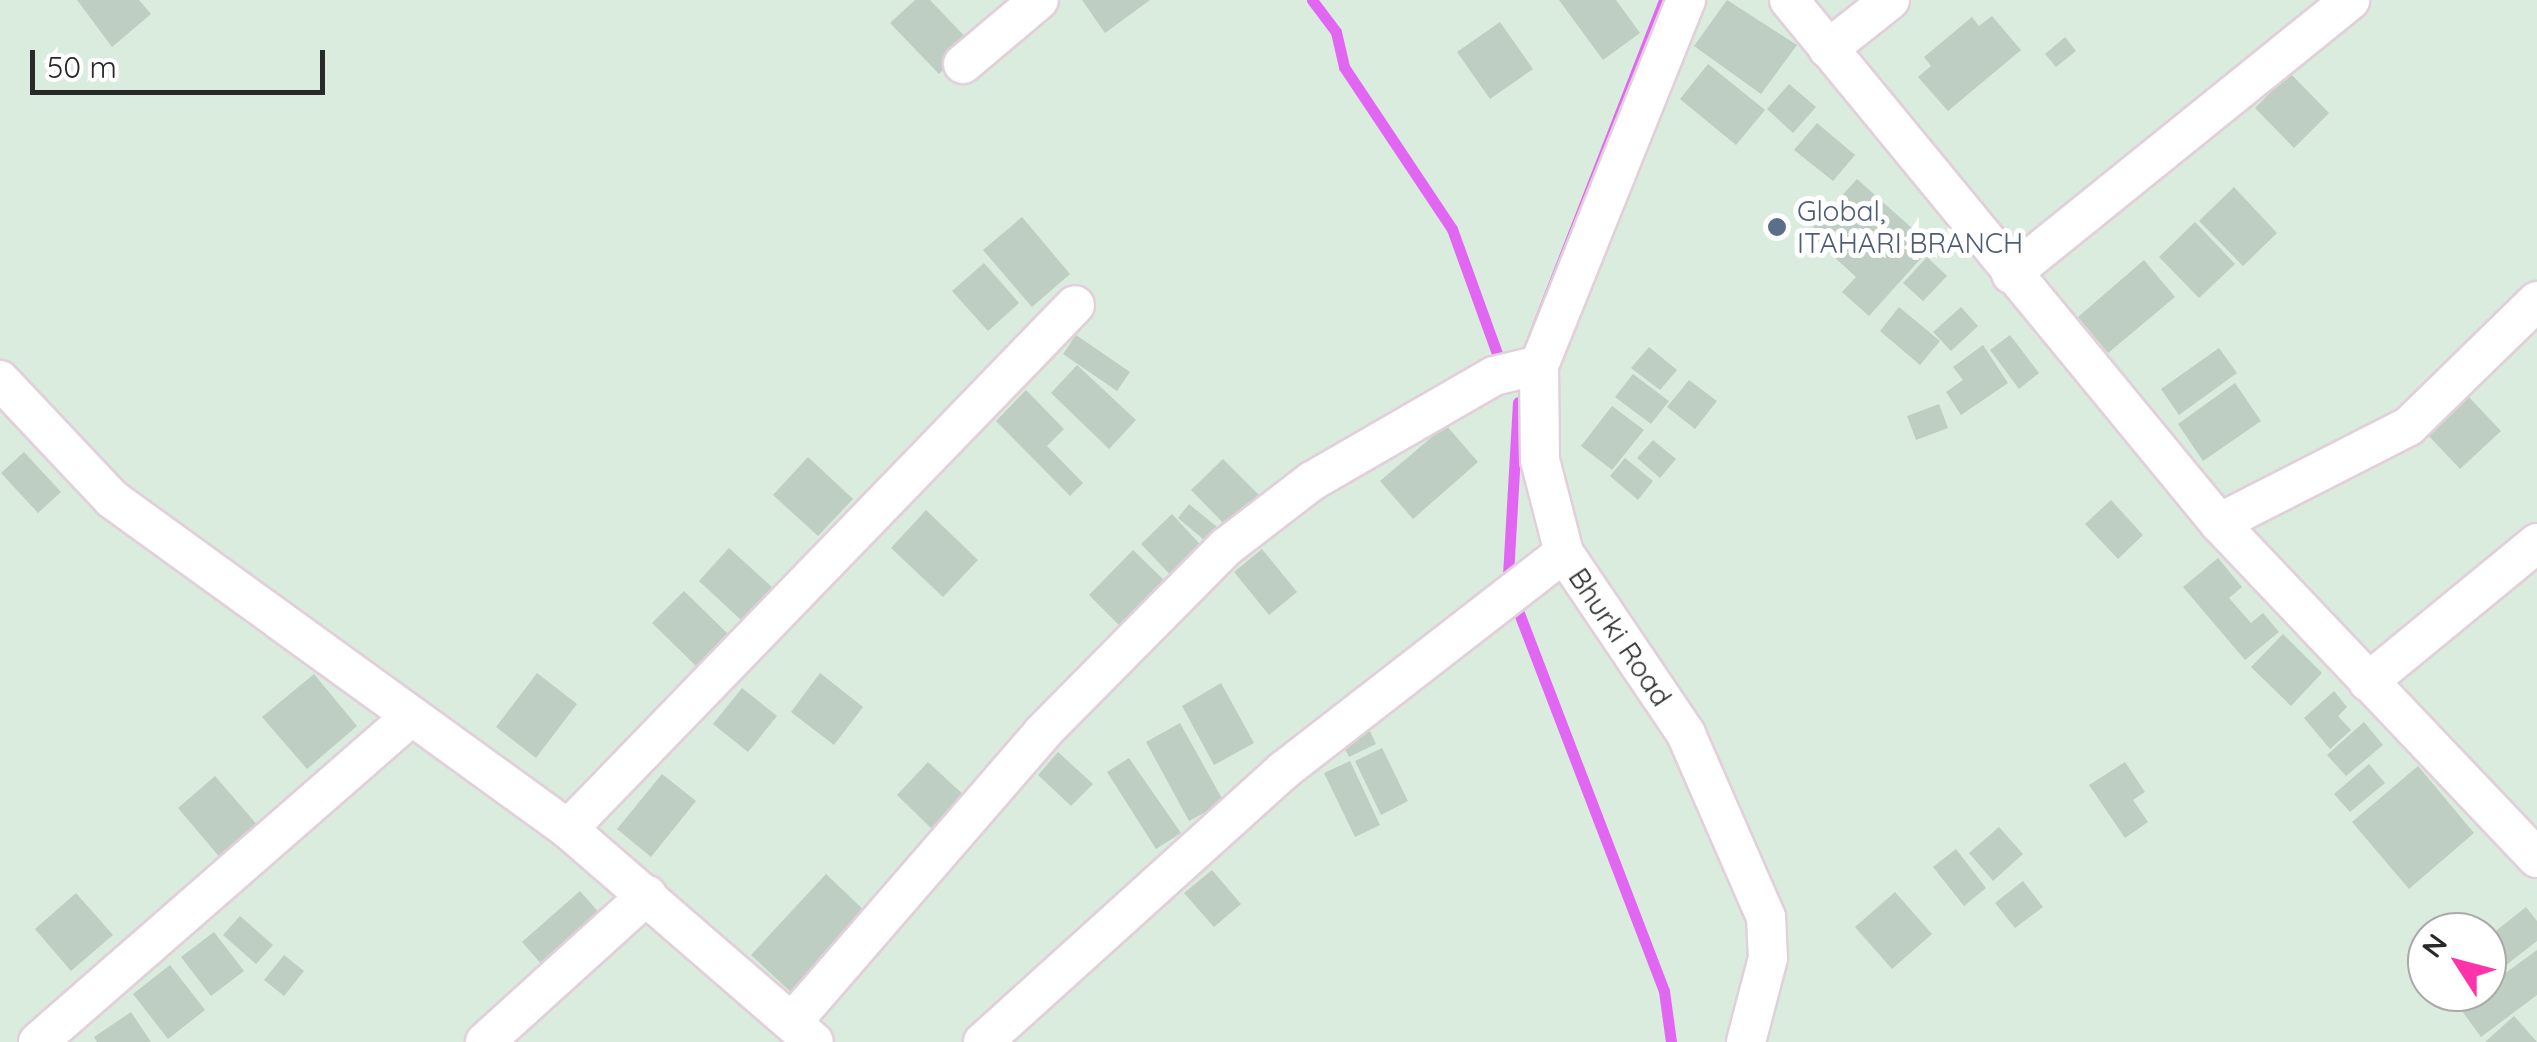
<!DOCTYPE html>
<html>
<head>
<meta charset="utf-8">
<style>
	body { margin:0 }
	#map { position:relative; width:2537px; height:1042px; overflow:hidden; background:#d9ecdd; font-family:Quicksand,sans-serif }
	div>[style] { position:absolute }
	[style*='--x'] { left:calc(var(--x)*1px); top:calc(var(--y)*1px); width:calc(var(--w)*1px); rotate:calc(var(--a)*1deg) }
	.stream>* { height:11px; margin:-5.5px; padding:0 5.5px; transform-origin:5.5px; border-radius:5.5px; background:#e167f3 }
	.building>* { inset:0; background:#bfcec2 }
	.roads { filter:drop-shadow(2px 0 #e2cfda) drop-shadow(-2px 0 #e2cfda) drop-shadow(0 2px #e2cfda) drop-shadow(0 -2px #e2cfda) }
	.minor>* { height:38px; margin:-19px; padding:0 19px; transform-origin:19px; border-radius:19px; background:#fff }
	.dots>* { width:28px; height:28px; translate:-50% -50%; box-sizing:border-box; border:5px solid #fff; border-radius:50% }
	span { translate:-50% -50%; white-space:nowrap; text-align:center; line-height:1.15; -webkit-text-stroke:10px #fff; paint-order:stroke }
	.service-label { font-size:28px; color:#4e5e75 }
	.left { translate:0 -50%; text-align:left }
	.street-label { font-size:28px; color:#292929 }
	.north { position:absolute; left:2407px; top:912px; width:100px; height:100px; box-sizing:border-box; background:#fff; border:2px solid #a9a9a9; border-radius:50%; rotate:306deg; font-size:28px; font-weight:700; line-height:40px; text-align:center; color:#292929 }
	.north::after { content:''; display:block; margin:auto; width:35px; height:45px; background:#ff33a9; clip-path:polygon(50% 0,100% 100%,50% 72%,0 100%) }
	.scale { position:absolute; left:30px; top:50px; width:295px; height:45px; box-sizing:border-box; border:5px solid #292929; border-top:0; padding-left:12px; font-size:30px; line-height:35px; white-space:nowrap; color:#292929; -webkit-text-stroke:8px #fff; paint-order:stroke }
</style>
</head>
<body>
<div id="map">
	<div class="stream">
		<div style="--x:1312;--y:0;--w:40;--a:53"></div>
		<div style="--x:1336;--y:32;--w:36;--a:77"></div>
		<div style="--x:1344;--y:67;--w:195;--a:56.3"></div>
		<div style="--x:1452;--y:229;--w:138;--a:70.1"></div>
		<div style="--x:1499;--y:359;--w:10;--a:37"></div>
		<div style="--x:1528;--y:349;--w:375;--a:-68.7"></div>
		<div style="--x:1508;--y:575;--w:173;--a:-86.7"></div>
		<div style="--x:1517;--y:608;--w:410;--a:69"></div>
		<div style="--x:1664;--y:991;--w:51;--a:82.2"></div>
	</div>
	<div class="building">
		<div style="clip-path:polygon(77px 0,139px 0,151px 14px,112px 47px)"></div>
		<div style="clip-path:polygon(915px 0,930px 0,971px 43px,939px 74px,890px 23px)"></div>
		<div style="clip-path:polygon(1082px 0,1150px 0,1105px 33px)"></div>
		<div style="clip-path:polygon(1559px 0,1616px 0,1640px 33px,1603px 60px)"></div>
		<div style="clip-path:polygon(1727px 0,1797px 45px,1761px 94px,1694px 46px)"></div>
		<div style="clip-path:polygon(1992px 16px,2021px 50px,1948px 111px,1918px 77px,1931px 66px,1924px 57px,1972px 17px,1979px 26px)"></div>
		<div style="clip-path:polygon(1500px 22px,1533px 69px,1490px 99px,1457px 52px)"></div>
		<div style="clip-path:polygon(2065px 37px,2076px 51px,2056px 67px,2045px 54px)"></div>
		<div style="clip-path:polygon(1708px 64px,1765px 110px,1736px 145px,1680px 99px)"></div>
		<div style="clip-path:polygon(2290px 73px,2329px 113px,2294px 148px,2255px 108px)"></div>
		<div style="clip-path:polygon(1789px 84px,1816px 107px,1793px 133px,1767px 109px)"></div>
		<div style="clip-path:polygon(1817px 123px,1855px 155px,1833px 181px,1794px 150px)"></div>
		<div style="clip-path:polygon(1857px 179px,1932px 246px,1869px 316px,1842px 292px,1856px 277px,1808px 233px)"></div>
		<div style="clip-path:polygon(2234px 187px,2277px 233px,2243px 266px,2199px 221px)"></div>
		<div style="clip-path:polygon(1022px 217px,1070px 274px,1032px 307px,983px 250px)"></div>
		<div style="clip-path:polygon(2195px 222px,2235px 264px,2199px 298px,2159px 257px)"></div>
		<div style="clip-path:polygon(1927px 257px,1947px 276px,1923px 301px,1903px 283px)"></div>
		<div style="clip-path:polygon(2144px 260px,2175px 297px,2108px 353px,2078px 317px)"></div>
		<div style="clip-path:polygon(984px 263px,1019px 303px,988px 331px,952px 291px)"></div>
		<div style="clip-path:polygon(1899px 307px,1940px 341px,1920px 365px,1880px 331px)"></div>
		<div style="clip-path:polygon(1961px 307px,1978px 326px,1951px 351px,1933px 332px)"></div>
		<div style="clip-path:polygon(1076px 335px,1130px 372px,1117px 391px,1063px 354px)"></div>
		<div style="clip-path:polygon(2010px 335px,2039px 373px,2019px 389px,1990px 350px)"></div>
		<div style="clip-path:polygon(1983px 345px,2008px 383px,1961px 415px,1946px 392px,1963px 380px,1953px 367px)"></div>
		<div style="clip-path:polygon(1649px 347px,1677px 370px,1660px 390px,1631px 368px)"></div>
		<div style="clip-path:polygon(2219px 348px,2237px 373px,2179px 415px,2161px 389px)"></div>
		<div style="clip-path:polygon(1077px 365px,1136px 420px,1109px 449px,1051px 393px)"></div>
		<div style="clip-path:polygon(1633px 374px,1669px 401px,1651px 424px,1615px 397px)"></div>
		<div style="clip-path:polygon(1689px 380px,1717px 401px,1695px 429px,1667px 407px)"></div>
		<div style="clip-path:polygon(2235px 383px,2261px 421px,2203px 461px,2178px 424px)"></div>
		<div style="clip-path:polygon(1026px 390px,1064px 429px,1047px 446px,1083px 483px,1070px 496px,996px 421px)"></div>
		<div style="clip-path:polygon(2466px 394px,2501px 431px,2460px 469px,2426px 433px)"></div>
		<div style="clip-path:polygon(1939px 404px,1948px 428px,1916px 440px,1907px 416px)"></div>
		<div style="clip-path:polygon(1612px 406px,1644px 430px,1612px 470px,1581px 446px)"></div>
		<div style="clip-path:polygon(1446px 425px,1478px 462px,1413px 519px,1380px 481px)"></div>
		<div style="clip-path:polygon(1653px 440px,1676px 459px,1660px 478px,1637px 458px)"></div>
		<div style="clip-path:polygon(24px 452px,61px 492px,38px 513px,1px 473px)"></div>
		<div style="clip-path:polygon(808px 457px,853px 499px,818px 536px,773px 495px)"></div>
		<div style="clip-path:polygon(1625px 458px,1653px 481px,1638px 500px,1610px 476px)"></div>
		<div style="clip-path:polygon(1223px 459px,1267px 503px,1234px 534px,1191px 490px)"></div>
		<div style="clip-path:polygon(2111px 500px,2143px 535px,2118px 559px,2085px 524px)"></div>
		<div style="clip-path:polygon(1189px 504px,1228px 536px,1216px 550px,1178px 518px)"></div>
		<div style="clip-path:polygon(926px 510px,978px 560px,943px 597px,891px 548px)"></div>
		<div style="clip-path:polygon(1172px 514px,1210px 555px,1179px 584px,1141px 544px)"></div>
		<div style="clip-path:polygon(729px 548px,773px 588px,742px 621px,699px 581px)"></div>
		<div style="clip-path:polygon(1262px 549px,1297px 592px,1269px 615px,1234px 572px)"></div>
		<div style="clip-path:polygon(1133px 550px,1167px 583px,1122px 628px,1089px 595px)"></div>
		<div style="clip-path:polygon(2218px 558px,2242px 587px,2229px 598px,2251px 623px,2263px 613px,2279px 632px,2245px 660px,2183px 587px)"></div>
		<div style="clip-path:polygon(684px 591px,728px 634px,696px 666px,652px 623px)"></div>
		<div style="clip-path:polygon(2283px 634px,2322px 673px,2291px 706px,2251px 667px)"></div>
		<div style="clip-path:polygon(537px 673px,577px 704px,536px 758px,496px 727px)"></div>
		<div style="clip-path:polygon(820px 673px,863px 707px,834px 745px,791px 712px)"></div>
		<div style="clip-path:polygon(314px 674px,357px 726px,307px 769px,262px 717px)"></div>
		<div style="clip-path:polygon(1221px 683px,1254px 743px,1214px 765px,1182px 706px)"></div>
		<div style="clip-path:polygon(742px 688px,777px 716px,748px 752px,713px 724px)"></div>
		<div style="clip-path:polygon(2334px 691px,2347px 707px,2338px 716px,2351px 730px,2330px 749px,2304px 718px)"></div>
		<div style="clip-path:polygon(2364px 722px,2383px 745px,2346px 776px,2327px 755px)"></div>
		<div style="clip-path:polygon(1180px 723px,1224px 802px,1189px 821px,1146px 742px)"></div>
		<div style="clip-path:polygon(1367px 725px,1376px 744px,1349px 757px,1340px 739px)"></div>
		<div style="clip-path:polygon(1382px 748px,1408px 801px,1381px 815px,1355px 761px)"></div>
		<div style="clip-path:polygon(1058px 752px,1093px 784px,1071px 806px,1038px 775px)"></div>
		<div style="clip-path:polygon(1129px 758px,1181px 833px,1156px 849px,1107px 772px)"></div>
		<div style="clip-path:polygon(1350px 761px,1380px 825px,1355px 837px,1324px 773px)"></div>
		<div style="clip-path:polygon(928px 762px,968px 799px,936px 833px,897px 795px)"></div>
		<div style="clip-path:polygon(2125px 762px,2145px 792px,2133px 800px,2148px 822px,2125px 838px,2089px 785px)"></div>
		<div style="clip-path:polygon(2369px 764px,2385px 783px,2350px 812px,2334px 794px)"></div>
		<div style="clip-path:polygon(2418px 766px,2474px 833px,2409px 889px,2352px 822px)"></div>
		<div style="clip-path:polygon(662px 774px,696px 801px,651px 857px,617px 829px)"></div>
		<div style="clip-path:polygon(215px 776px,260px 828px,222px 860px,178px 808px)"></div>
		<div style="clip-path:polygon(1999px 827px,2023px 854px,1993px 881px,1969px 853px)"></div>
		<div style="clip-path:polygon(1956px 849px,1986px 888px,1964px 906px,1933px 867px)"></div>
		<div style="clip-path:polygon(1212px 870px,1241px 904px,1214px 927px,1184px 893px)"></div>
		<div style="clip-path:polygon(826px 874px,868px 914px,794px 995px,751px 955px)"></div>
		<div style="clip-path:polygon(2023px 881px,2043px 907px,2015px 928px,1995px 903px)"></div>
		<div style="clip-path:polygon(580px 891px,609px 924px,551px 975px,522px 942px)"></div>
		<div style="clip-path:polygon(1895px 892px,1932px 934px,1892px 969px,1855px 927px)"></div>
		<div style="clip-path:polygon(76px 893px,113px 935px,71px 971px,35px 929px)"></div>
		<div style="clip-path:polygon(2526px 907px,2537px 921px,2537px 941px,2487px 980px,2487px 938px)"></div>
		<div style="clip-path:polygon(240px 916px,273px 945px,256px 964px,223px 935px)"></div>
		<div style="clip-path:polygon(214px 932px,244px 971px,211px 996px,181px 957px)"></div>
		<div style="clip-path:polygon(2537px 950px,2537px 995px,2481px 1037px,2459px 1007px)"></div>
		<div style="clip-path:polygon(284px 955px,304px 971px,284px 996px,264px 980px)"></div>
		<div style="clip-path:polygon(170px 965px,205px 1010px,168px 1039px,133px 994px)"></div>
		<div style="clip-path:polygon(131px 1012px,151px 1042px,97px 1042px,94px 1037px)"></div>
		<div style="clip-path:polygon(2514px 1016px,2537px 1042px,2485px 1042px)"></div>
	</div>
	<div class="roads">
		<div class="minor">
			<div style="--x:1686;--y:0;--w:393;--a:111.9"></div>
			<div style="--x:1539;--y:365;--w:95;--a:89.4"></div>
			<div style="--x:1540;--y:460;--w:96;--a:75.5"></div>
			<div style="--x:1564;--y:553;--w:218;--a:56"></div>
			<div style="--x:1686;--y:734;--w:200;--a:66.4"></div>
			<div style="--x:1766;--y:917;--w:41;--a:87.2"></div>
			<div style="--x:1768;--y:958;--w:87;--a:104.7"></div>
			<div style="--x:1789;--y:0;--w:677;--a:50.57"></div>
			<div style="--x:2219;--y:523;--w:462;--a:46.5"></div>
			<div style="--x:1828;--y:49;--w:79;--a:-38.3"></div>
			<div style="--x:963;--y:64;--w:99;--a:-40.1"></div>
			<div style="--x:2011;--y:274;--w:436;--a:-38.9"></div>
			<div style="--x:0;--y:380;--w:163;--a:46.7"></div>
			<div style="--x:112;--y:499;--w:563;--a:35.89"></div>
			<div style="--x:568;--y:829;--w:325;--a:40.9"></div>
			<div style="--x:2219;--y:523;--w:213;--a:-27"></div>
			<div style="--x:2409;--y:426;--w:179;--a:-44.3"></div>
			<div style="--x:2368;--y:682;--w:219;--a:-39.4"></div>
			<div style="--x:568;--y:829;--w:729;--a:-45.94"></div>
			<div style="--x:793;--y:1021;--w:382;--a:-49.1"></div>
			<div style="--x:1043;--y:732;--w:260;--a:-45.3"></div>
			<div style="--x:1226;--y:547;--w:108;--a:-37.5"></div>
			<div style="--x:1312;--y:481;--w:210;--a:-30"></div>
			<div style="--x:1494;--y:376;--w:46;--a:-13.7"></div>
			<div style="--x:38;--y:1042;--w:494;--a:-41.1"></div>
			<div style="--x:485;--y:1042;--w:219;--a:-42.2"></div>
			<div style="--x:983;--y:1042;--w:406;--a:-42.1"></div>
			<div style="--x:1284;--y:770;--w:354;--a:-37.8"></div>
		</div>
	</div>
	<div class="dots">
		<div style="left:1777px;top:227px;background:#5c6f8a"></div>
	</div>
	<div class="service-label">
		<span class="left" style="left:1797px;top:227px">Global,<br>ITAHARI BRANCH</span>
	</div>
	<div class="street-label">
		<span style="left:1620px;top:637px;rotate:56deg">Bhurki Road</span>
	</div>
	<div class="north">N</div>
	<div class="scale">50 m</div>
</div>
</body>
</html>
